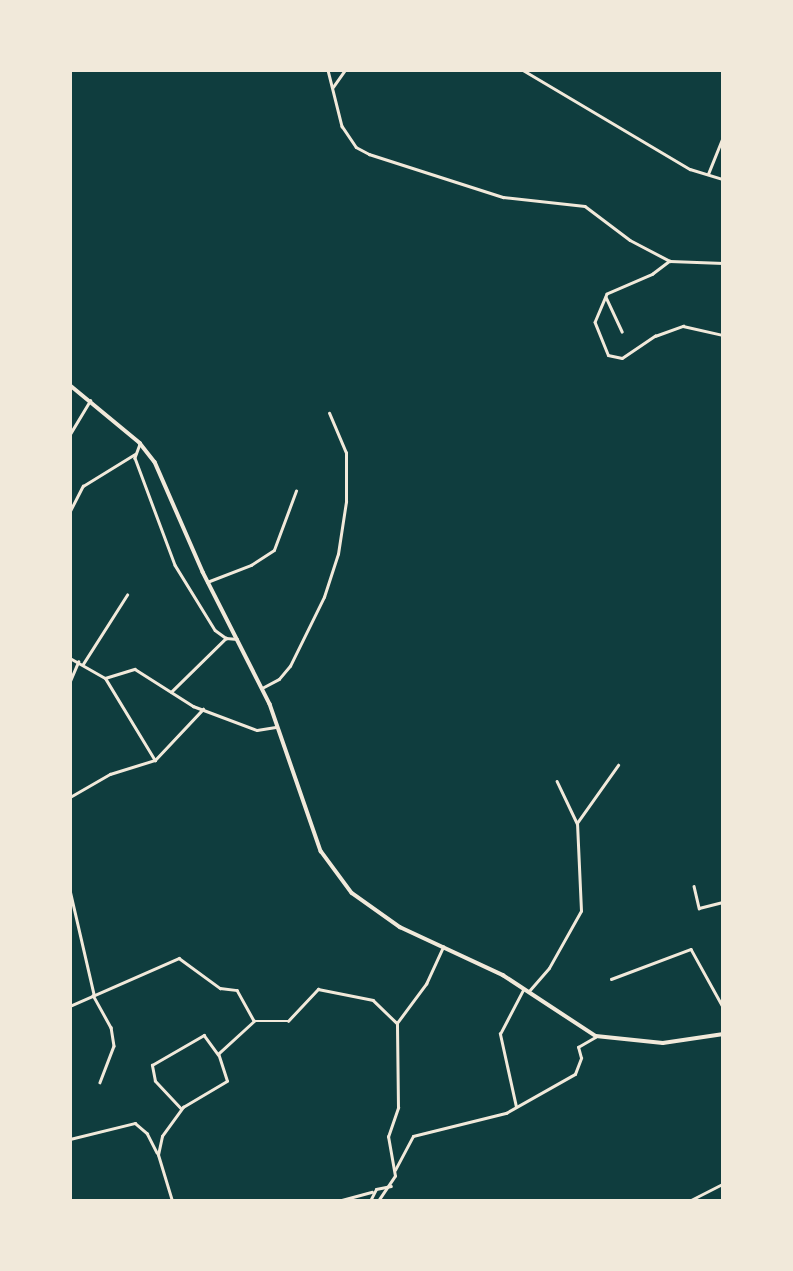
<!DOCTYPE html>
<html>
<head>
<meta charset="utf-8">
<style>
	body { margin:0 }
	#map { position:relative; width:793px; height:1271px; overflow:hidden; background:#0f3d3e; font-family:"Source Sans 3",sans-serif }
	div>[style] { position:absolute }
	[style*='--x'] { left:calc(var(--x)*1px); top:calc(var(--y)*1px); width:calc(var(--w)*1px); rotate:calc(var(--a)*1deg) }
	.minor>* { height:2.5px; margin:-1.25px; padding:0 1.25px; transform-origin:1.25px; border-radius:1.25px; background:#f1e9da }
	.secondary>* { height:3.5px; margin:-1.75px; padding:0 1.75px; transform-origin:1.75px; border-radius:1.75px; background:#f1e9da }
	span { translate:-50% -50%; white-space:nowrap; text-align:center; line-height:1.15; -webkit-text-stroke:7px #f1e9da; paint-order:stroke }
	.frame { position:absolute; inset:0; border:72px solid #f1e9da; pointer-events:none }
</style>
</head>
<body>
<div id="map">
	<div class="minor">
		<div style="--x:328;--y:70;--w:58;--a:76"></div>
		<div style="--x:342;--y:126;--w:25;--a:56"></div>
		<div style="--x:356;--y:147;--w:15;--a:28"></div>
		<div style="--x:369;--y:154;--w:141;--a:17.8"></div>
		<div style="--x:503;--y:197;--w:82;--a:6.3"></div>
		<div style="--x:585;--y:206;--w:56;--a:37.1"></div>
		<div style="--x:630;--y:240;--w:45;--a:27.7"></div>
		<div style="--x:670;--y:261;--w:53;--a:2.2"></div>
		<div style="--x:523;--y:70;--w:194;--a:30.7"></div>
		<div style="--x:690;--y:169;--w:34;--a:17"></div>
		<div style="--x:333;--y:87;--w:21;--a:-55"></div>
		<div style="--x:708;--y:174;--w:40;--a:-68"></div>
		<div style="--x:670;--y:261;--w:21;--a:143"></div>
		<div style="--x:653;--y:274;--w:50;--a:156.5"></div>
		<div style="--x:607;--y:294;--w:30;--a:113"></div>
		<div style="--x:595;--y:322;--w:35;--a:68"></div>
		<div style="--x:608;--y:355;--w:14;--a:12"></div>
		<div style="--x:622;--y:358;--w:40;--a:-34"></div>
		<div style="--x:655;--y:336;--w:30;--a:-20"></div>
		<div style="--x:683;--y:326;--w:41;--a:12.7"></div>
		<div style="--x:606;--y:297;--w:38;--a:65"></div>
		<div style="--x:70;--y:434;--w:39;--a:-59"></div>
		<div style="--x:140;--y:444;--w:15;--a:110"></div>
		<div style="--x:135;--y:458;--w:114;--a:69.5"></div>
		<div style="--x:175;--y:565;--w:76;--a:58.4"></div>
		<div style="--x:215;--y:630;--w:14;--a:36"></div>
		<div style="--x:226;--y:638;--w:11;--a:5"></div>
		<div style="--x:70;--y:511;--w:28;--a:-63"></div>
		<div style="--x:83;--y:486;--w:61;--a:-31.6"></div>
		<div style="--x:207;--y:582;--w:47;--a:-21.1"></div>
		<div style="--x:251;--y:565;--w:27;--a:-33"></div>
		<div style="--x:274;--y:550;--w:63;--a:-69.6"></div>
		<div style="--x:70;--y:658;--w:40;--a:29.7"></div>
		<div style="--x:105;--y:678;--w:31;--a:-17"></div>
		<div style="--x:135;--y:669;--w:69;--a:32.5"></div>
		<div style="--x:193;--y:706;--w:68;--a:20.6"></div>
		<div style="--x:257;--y:730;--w:20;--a:-9"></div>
		<div style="--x:83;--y:664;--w:82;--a:-57.5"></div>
		<div style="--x:106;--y:679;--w:95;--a:58.8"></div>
		<div style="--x:70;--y:681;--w:21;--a:-67"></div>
		<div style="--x:262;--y:688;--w:19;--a:-28"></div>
		<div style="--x:279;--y:679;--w:17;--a:-50"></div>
		<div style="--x:290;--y:666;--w:77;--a:-63.8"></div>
		<div style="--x:324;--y:597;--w:45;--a:-72"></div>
		<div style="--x:338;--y:554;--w:53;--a:-81.3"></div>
		<div style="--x:346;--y:502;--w:49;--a:-90"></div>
		<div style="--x:346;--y:453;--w:43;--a:-113"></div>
		<div style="--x:171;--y:692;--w:77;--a:-44.5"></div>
		<div style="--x:557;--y:781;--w:47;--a:64.5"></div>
		<div style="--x:70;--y:797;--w:46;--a:-29.9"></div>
		<div style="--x:110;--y:774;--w:47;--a:-17.3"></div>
		<div style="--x:155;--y:760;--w:70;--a:-46.7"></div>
		<div style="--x:694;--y:886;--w:23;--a:77"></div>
		<div style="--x:699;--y:908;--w:25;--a:-14"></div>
		<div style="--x:70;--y:890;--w:107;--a:77"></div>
		<div style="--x:611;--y:979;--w:85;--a:-20.6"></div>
		<div style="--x:691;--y:949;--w:66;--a:61.1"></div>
		<div style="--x:529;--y:991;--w:30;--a:-49"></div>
		<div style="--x:549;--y:968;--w:65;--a:-60.7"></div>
		<div style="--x:581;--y:911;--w:88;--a:-92.6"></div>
		<div style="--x:577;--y:823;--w:71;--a:-54.7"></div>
		<div style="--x:93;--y:995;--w:37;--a:61"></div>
		<div style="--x:111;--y:1027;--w:19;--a:81"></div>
		<div style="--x:114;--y:1046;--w:39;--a:111"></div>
		<div style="--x:70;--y:1006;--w:119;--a:-23.8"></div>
		<div style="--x:179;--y:958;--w:51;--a:36.2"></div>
		<div style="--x:220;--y:988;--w:17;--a:7"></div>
		<div style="--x:237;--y:990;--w:35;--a:61"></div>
		<div style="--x:254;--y:1021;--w:34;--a:0"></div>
		<div style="--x:288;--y:1021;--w:44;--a:-46.8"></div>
		<div style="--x:318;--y:989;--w:56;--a:11.3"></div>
		<div style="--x:373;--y:1000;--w:33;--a:44"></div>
		<div style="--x:516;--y:1107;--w:75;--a:-102.4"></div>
		<div style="--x:500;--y:1034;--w:50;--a:-62.4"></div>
		<div style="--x:181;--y:1109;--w:38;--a:-133"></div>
		<div style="--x:155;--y:1081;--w:16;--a:-101"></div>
		<div style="--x:152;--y:1065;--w:60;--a:-30"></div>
		<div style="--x:204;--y:1035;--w:24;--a:54"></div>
		<div style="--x:70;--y:1139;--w:67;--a:-13.8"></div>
		<div style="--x:135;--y:1123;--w:16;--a:40"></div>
		<div style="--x:147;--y:1133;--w:22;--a:63"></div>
		<div style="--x:395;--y:1170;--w:38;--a:-62"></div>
		<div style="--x:413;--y:1136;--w:96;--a:-13.9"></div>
		<div style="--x:506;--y:1113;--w:79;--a:-29.5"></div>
		<div style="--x:575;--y:1074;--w:17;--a:-69"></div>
		<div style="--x:581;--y:1058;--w:11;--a:-105"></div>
		<div style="--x:578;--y:1047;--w:20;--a:-30"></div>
		<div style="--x:172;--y:1201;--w:48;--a:-106.9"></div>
		<div style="--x:158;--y:1155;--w:19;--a:-78"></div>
		<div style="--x:162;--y:1136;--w:36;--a:-54"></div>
		<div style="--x:183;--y:1107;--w:51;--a:-30.6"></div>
		<div style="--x:227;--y:1081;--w:28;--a:-108"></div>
		<div style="--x:218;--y:1054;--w:49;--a:-42.5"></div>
		<div style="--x:338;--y:1201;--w:35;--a:-15"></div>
		<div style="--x:370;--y:1201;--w:13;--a:-63"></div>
		<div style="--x:376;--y:1189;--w:15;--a:-11"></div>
		<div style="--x:378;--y:1201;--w:30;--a:-56"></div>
		<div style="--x:395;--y:1176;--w:40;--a:-100"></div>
		<div style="--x:388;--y:1137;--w:31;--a:-71"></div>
		<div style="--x:398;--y:1108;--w:85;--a:-90.7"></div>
		<div style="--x:397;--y:1023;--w:49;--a:-53.4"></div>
		<div style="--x:426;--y:984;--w:41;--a:-65.3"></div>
		<div style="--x:689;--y:1201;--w:38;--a:-27"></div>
	</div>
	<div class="secondary">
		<div style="--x:70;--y:385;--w:91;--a:39.6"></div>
		<div style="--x:140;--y:443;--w:24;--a:52"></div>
		<div style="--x:155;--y:462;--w:120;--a:66.4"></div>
		<div style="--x:203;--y:572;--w:148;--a:63.1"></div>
		<div style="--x:270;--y:704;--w:156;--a:70.9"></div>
		<div style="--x:321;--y:851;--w:52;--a:53.6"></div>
		<div style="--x:352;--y:893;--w:59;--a:35.3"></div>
		<div style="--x:400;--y:927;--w:114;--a:25"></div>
		<div style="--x:503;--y:975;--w:111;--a:33.3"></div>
		<div style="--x:596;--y:1036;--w:67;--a:6"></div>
		<div style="--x:663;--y:1043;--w:61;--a:-8.5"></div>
	</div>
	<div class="frame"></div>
</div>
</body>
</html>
